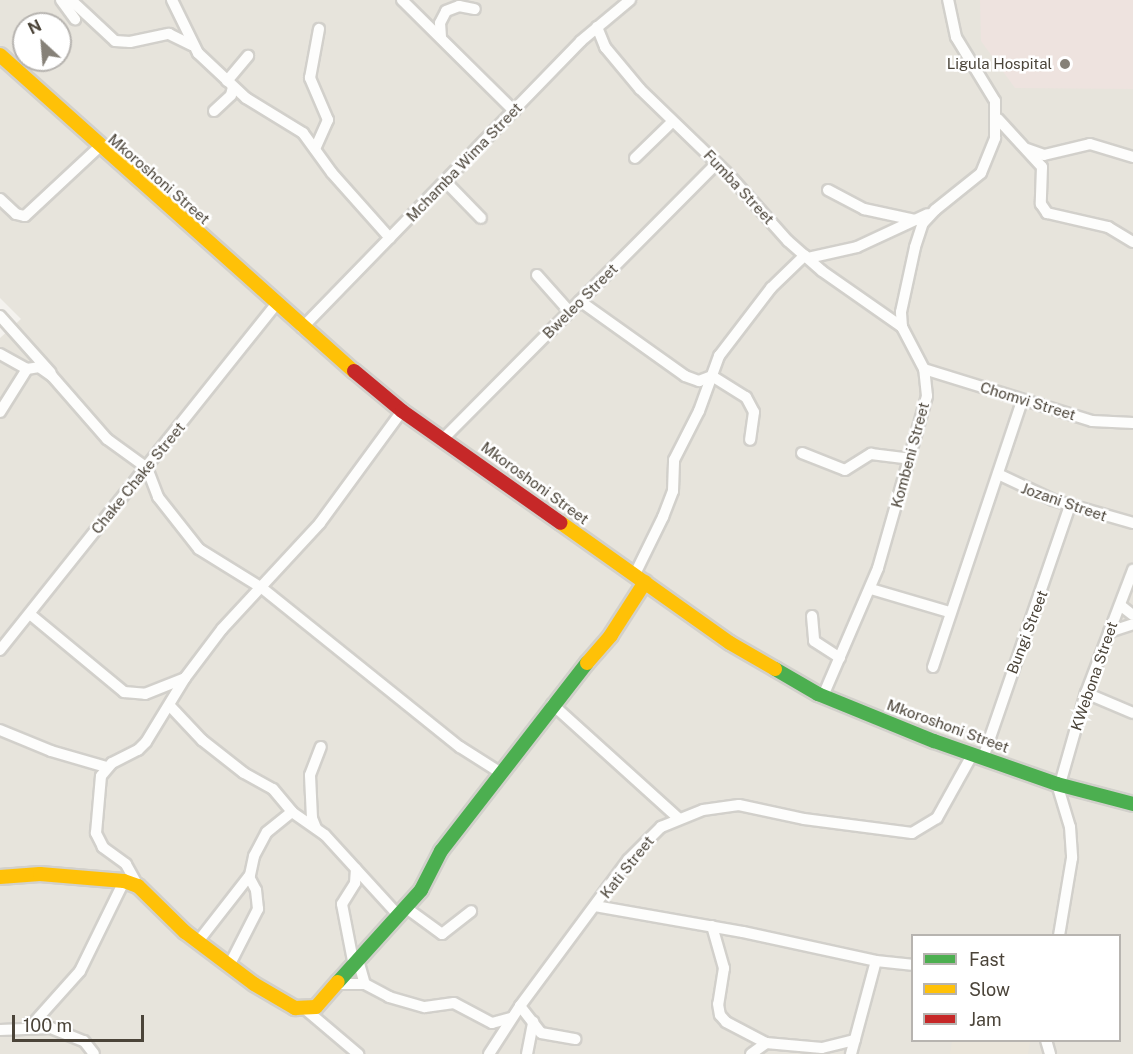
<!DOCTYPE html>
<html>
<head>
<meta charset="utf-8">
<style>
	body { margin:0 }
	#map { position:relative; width:1133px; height:1054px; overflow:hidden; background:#f4f2ee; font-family:"Public Sans",sans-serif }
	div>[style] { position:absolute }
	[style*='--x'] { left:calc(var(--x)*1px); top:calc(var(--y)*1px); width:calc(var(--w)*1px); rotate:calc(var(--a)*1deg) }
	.residential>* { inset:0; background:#e7e4dc }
	.education>* { inset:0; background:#eae5da }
	.medical>* { inset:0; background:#eee3df }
	.roads { filter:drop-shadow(2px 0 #d2d0cb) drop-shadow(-2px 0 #d2d0cb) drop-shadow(0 2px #d2d0cb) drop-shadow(0 -2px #d2d0cb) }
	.street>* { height:10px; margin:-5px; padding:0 5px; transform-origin:5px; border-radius:5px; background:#fdfdfc }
	.fast>* { height:14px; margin:-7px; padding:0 7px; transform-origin:7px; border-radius:7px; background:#4caf50 }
	.slow>* { height:14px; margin:-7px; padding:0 7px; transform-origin:7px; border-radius:7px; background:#ffc107 }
	.jam>* { height:14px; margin:-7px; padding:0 7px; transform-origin:7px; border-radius:7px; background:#c62828 }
	.dots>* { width:16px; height:16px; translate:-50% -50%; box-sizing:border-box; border:3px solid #fff; border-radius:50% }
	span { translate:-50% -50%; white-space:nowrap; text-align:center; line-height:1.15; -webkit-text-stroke:5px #fff; paint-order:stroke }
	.poi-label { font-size:15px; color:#4b4439 }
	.right { translate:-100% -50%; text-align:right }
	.street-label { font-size:15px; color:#4b4439 }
	.legend { position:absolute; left:911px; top:934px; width:210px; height:108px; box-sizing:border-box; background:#fff; border:2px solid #b7b4b0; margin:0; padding:8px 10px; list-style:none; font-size:18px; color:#4b4439 }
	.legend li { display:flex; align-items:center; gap:12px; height:30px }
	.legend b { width:30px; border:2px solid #b7b4b0 }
	.north { position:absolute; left:12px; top:12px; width:60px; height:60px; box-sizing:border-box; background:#fff; border:2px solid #b7b4b0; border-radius:50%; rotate:334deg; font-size:16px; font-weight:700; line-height:24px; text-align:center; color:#4b4439 }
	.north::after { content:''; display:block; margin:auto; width:21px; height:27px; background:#868178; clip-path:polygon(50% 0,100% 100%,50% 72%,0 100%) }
	.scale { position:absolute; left:12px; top:1015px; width:132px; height:27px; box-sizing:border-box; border:3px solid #4b4439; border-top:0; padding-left:8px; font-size:18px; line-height:21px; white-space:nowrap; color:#4b4439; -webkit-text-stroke:4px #fff; paint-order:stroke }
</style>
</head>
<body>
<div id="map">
	<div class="residential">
		<div style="clip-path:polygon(evenodd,0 0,1133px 0,1133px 1054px,0 1054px,0 338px,21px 319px,0 298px,0 0,24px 24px,60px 24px,60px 60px,24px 60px,24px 24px,0 0,912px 936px,1120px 936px,1120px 1040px,912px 1040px,912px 936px)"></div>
	</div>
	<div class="education">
		<div style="clip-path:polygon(952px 1041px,952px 1040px,1030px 1041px,1028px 1054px,950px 1054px)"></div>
	</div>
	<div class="medical">
		<div style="clip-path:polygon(980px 0,1133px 0,1133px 89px,1015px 88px,981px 41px)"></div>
	</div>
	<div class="roads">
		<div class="street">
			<div style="--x:61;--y:0;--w:24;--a:54"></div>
			<div style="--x:71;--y:0;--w:60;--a:43"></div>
			<div style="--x:115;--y:41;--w:15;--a:4"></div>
			<div style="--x:130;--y:42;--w:40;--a:-12"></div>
			<div style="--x:169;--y:34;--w:25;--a:26"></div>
			<div style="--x:172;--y:0;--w:59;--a:63.9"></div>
			<div style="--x:198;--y:53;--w:66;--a:43.2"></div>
			<div style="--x:246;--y:98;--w:67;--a:31.6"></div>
			<div style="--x:303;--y:133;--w:49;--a:54.1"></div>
			<div style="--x:332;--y:173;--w:87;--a:48.3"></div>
			<div style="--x:402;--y:0;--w:158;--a:44.7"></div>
			<div style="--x:597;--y:27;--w:22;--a:68"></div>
			<div style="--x:605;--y:47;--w:55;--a:50.2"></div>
			<div style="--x:640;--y:89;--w:125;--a:44"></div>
			<div style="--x:730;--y:176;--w:87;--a:48.3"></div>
			<div style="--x:788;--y:241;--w:45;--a:41.4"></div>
			<div style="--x:822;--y:271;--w:98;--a:35"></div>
			<div style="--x:441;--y:37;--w:14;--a:-94"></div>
			<div style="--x:440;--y:23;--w:13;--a:-63"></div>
			<div style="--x:446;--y:11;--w:14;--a:-21"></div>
			<div style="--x:459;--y:6;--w:16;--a:11"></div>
			<div style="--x:227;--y:81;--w:33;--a:-50"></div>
			<div style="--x:214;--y:111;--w:23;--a:-43"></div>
			<div style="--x:231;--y:95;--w:8;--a:-76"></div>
			<div style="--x:998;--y:119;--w:65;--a:47.5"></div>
			<div style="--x:1042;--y:167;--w:37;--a:92"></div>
			<div style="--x:1041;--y:204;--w:11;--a:56"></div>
			<div style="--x:1047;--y:213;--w:63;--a:12.9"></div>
			<div style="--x:1108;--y:227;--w:29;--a:31"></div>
			<div style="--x:315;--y:149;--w:32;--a:-66"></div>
			<div style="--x:328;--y:120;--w:46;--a:-113.2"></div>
			<div style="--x:310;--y:78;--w:50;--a:-79.6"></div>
			<div style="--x:1027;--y:149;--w:18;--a:19"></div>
			<div style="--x:1044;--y:155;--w:47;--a:-13.4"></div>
			<div style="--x:1090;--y:144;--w:45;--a:16.8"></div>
			<div style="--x:635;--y:158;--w:52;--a:-44.2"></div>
			<div style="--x:446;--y:182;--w:50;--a:45.8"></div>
			<div style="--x:828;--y:190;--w:41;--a:27.8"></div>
			<div style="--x:864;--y:209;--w:52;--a:12.2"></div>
			<div style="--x:0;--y:199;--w:22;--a:43"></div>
			<div style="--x:16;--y:214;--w:9;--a:13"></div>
			<div style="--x:25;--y:216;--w:100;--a:-43"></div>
			<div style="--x:808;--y:258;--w:50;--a:-12.7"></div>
			<div style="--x:857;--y:247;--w:78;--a:-24.9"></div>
			<div style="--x:537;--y:275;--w:48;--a:48.4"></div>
			<div style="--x:580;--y:301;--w:129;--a:35.5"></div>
			<div style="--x:685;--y:376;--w:15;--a:20"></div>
			<div style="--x:699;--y:381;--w:14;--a:-21"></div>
			<div style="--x:712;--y:376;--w:40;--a:32"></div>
			<div style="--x:746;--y:397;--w:17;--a:62"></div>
			<div style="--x:754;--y:412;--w:28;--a:98"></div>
			<div style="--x:0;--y:316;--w:76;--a:48.2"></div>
			<div style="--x:302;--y:328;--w:400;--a:-45.8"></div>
			<div style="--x:581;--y:41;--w:64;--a:-39.9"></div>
			<div style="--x:0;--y:354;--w:31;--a:29"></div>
			<div style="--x:924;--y:369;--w:176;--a:17.2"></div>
			<div style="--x:1092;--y:421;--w:41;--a:2.8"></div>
			<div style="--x:0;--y:412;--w:51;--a:-57.9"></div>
			<div style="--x:27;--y:369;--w:12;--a:-9"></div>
			<div style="--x:39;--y:367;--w:16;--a:35"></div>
			<div style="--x:52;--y:376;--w:84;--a:48.9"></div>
			<div style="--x:107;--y:439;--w:49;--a:35.9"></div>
			<div style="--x:147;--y:468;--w:31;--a:69"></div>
			<div style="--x:158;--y:497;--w:66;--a:51.7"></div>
			<div style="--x:199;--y:549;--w:74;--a:31.8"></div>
			<div style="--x:262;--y:588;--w:254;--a:38.8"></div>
			<div style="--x:460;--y:747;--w:49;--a:32.4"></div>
			<div style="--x:444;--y:438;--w:387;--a:-45.2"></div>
			<div style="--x:802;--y:453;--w:46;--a:21.6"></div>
			<div style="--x:845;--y:470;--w:31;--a:-32"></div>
			<div style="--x:871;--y:454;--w:39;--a:7"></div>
			<div style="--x:998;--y:474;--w:61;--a:25.3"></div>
			<div style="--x:1053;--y:500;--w:83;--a:16"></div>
			<div style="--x:635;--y:574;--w:64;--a:-63.8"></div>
			<div style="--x:663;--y:517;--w:28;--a:-69"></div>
			<div style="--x:673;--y:491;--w:31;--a:-88"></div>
			<div style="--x:674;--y:460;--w:55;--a:-63"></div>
			<div style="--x:699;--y:411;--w:59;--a:-70"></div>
			<div style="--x:719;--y:356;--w:86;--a:-52.6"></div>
			<div style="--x:771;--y:288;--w:47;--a:-44.1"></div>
			<div style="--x:871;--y:589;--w:81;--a:16.4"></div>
			<div style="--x:1120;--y:605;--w:16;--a:38"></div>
			<div style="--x:31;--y:615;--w:121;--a:39.6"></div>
			<div style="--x:124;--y:692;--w:21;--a:5"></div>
			<div style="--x:145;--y:694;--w:43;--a:-21.8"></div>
			<div style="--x:812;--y:616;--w:25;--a:85"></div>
			<div style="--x:814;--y:641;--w:31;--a:33"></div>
			<div style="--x:1109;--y:632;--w:25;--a:-18"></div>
			<div style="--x:0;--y:650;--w:443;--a:-51.4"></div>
			<div style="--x:933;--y:667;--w:280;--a:-71.5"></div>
			<div style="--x:1086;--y:693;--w:51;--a:23.1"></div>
			<div style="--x:823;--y:696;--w:139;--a:-66.7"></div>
			<div style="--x:878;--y:568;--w:179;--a:-74.1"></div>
			<div style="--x:927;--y:396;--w:27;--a:-96"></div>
			<div style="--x:924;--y:369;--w:47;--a:-117.6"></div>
			<div style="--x:902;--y:327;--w:15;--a:-94"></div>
			<div style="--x:901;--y:312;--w:66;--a:-77.8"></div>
			<div style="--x:915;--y:247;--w:25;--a:-72"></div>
			<div style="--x:923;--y:223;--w:18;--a:-47"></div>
			<div style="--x:935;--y:210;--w:59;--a:-38.8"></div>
			<div style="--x:981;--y:173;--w:38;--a:-68"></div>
			<div style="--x:995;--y:138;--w:37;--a:-90"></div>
			<div style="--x:995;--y:101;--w:75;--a:-121.4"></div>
			<div style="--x:956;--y:37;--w:38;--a:-102"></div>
			<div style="--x:552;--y:704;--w:170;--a:42.1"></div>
			<div style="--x:170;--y:706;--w:47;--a:46.7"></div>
			<div style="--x:202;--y:740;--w:53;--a:38.2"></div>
			<div style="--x:244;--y:773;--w:33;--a:29"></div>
			<div style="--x:273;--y:789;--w:30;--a:50"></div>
			<div style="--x:292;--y:812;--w:40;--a:34.9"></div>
			<div style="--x:325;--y:835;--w:108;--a:47.6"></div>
			<div style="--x:0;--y:730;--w:55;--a:22.4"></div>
			<div style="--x:51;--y:751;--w:57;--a:16.2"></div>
			<div style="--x:983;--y:758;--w:267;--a:-71"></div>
			<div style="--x:1057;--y:784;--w:45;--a:73.2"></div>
			<div style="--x:1070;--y:827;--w:31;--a:86"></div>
			<div style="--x:1072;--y:858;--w:79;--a:99.5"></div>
			<div style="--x:1060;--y:784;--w:95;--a:-74.1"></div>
			<div style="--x:1086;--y:693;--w:132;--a:-69.1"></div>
			<div style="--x:316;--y:828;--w:11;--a:-112"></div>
			<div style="--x:312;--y:818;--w:43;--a:-92.7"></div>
			<div style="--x:310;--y:775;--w:30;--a:-69"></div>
			<div style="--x:138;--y:886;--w:25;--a:-119"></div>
			<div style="--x:126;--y:864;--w:29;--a:-144"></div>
			<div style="--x:103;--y:847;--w:16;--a:-117"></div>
			<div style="--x:96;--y:833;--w:57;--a:-85"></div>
			<div style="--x:101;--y:776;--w:17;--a:-50"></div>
			<div style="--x:112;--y:763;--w:29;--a:-27"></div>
			<div style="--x:138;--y:750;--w:11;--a:-45"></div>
			<div style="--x:146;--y:742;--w:75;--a:-58.6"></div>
			<div style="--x:185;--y:678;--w:61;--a:-52.9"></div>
			<div style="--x:222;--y:629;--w:144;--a:-47.2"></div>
			<div style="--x:320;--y:523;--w:139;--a:-53.8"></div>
			<div style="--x:595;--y:906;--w:150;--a:10"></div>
			<div style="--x:743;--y:932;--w:136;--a:12.3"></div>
			<div style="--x:876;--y:961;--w:36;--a:6"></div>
			<div style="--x:405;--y:907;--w:46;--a:36.1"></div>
			<div style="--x:442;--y:934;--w:37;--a:-38"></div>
			<div style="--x:712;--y:926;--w:44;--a:74.1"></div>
			<div style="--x:724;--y:968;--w:36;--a:99"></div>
			<div style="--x:718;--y:1004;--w:11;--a:80"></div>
			<div style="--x:720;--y:1015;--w:9;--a:49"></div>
			<div style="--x:726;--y:1022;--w:45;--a:27.7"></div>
			<div style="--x:200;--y:939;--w:81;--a:-52"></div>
			<div style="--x:250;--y:875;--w:19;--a:-78"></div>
			<div style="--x:254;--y:856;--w:27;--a:-62"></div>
			<div style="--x:267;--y:832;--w:32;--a:-39"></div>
			<div style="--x:358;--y:960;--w:25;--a:74"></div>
			<div style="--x:365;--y:984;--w:27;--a:28"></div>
			<div style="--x:389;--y:997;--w:37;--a:16"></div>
			<div style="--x:425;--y:1007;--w:29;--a:-8"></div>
			<div style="--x:454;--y:1003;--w:43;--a:27.8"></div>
			<div style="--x:492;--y:1023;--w:20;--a:-15"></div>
			<div style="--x:230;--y:964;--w:62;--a:-63"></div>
			<div style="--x:258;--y:909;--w:19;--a:-96"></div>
			<div style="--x:256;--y:890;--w:15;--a:-118"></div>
			<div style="--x:354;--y:966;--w:63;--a:-101"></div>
			<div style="--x:342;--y:904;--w:25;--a:-58"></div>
			<div style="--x:355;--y:883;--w:14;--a:-86"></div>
			<div style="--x:339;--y:984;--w:26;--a:0"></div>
			<div style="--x:520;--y:1006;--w:34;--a:52"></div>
			<div style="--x:541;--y:1033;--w:35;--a:10"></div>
			<div style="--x:305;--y:1009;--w:70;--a:40.3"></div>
			<div style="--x:30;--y:1027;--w:75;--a:-48.2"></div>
			<div style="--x:80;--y:971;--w:100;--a:-63.9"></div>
			<div style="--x:0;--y:1030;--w:51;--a:-2.2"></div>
			<div style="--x:51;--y:1028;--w:35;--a:22"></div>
			<div style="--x:84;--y:1041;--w:16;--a:52"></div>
			<div style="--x:1046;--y:1040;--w:15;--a:74"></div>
			<div style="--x:489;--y:1054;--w:57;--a:-57.1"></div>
			<div style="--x:520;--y:1006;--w:182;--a:-53.5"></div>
			<div style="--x:628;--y:860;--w:47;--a:-45"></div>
			<div style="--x:661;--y:827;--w:45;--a:-22"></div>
			<div style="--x:703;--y:810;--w:36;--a:-8"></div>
			<div style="--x:739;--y:805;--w:66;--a:12.2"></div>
			<div style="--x:804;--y:819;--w:109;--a:7.4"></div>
			<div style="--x:912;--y:833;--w:29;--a:-31"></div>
			<div style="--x:937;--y:818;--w:72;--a:-60.9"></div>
			<div style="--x:527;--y:1054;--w:33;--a:-79"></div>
			<div style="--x:751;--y:1054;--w:19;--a:-36"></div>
			<div style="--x:766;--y:1043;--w:56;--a:5.1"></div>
			<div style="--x:822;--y:1048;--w:34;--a:-14"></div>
			<div style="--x:851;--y:1054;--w:96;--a:-75"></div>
		</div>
		<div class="fast">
			<div style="--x:775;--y:669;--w:50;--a:30.2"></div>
			<div style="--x:818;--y:694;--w:125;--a:22.1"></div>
			<div style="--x:934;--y:741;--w:130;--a:19.3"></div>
			<div style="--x:1057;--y:784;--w:79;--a:14.7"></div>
			<div style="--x:338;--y:982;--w:124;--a:-47.9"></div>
			<div style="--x:421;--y:890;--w:44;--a:-62.9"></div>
			<div style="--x:441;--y:851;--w:238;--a:-52.2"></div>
		</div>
		<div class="slow">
			<div style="--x:0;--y:55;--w:475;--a:41.8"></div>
			<div style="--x:561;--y:523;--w:207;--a:35.4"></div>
			<div style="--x:730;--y:643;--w:52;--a:30"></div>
			<div style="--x:587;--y:663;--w:37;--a:-49"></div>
			<div style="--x:611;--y:635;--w:63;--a:-57.3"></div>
			<div style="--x:0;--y:877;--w:40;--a:-4.3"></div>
			<div style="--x:40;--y:874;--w:84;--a:4.8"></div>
			<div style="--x:124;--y:881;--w:15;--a:20"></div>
			<div style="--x:138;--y:886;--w:66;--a:44.4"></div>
			<div style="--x:185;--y:932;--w:86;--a:37"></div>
			<div style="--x:254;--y:984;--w:48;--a:30.3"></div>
			<div style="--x:295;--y:1008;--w:21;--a:-3"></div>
			<div style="--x:316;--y:1007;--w:33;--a:-49"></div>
		</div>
		<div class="jam">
			<div style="--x:354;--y:371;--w:62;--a:39.8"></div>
			<div style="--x:402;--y:411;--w:194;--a:35.2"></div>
		</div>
	</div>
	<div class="dots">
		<div style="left:1065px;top:64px;background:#868178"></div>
	</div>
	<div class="poi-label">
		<span class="right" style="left:1052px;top:64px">Ligula Hospital</span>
	</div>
	<div class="street-label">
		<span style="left:464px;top:162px;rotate:-46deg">Mchamba Wima Street</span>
		<span style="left:159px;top:179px;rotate:41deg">Mkoroshoni Street</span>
		<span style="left:739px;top:187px;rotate:47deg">Fumba Street</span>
		<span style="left:580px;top:301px;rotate:-45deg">Bweleo Street</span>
		<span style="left:1028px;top:401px;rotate:17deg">Chomvi Street</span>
		<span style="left:910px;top:455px;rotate:-75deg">Kombeni Street</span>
		<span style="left:138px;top:478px;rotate:-51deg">Chake Chake Street</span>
		<span style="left:535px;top:483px;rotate:36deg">Mkoroshoni Street</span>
		<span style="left:1064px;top:502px;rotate:19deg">Jozani Street</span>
		<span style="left:1027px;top:632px;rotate:-69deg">Bungi Street</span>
		<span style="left:1094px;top:676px;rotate:-71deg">KWebona Street</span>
		<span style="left:948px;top:726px;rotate:20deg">Mkoroshoni Street</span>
		<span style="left:627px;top:867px;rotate:-51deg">Kati Street</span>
	</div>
	<ul class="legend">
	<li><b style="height:8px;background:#4caf50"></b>Fast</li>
	<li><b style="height:8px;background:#ffc107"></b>Slow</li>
	<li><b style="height:8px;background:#c62828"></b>Jam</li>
	</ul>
	<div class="north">N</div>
	<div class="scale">100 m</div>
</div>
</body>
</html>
